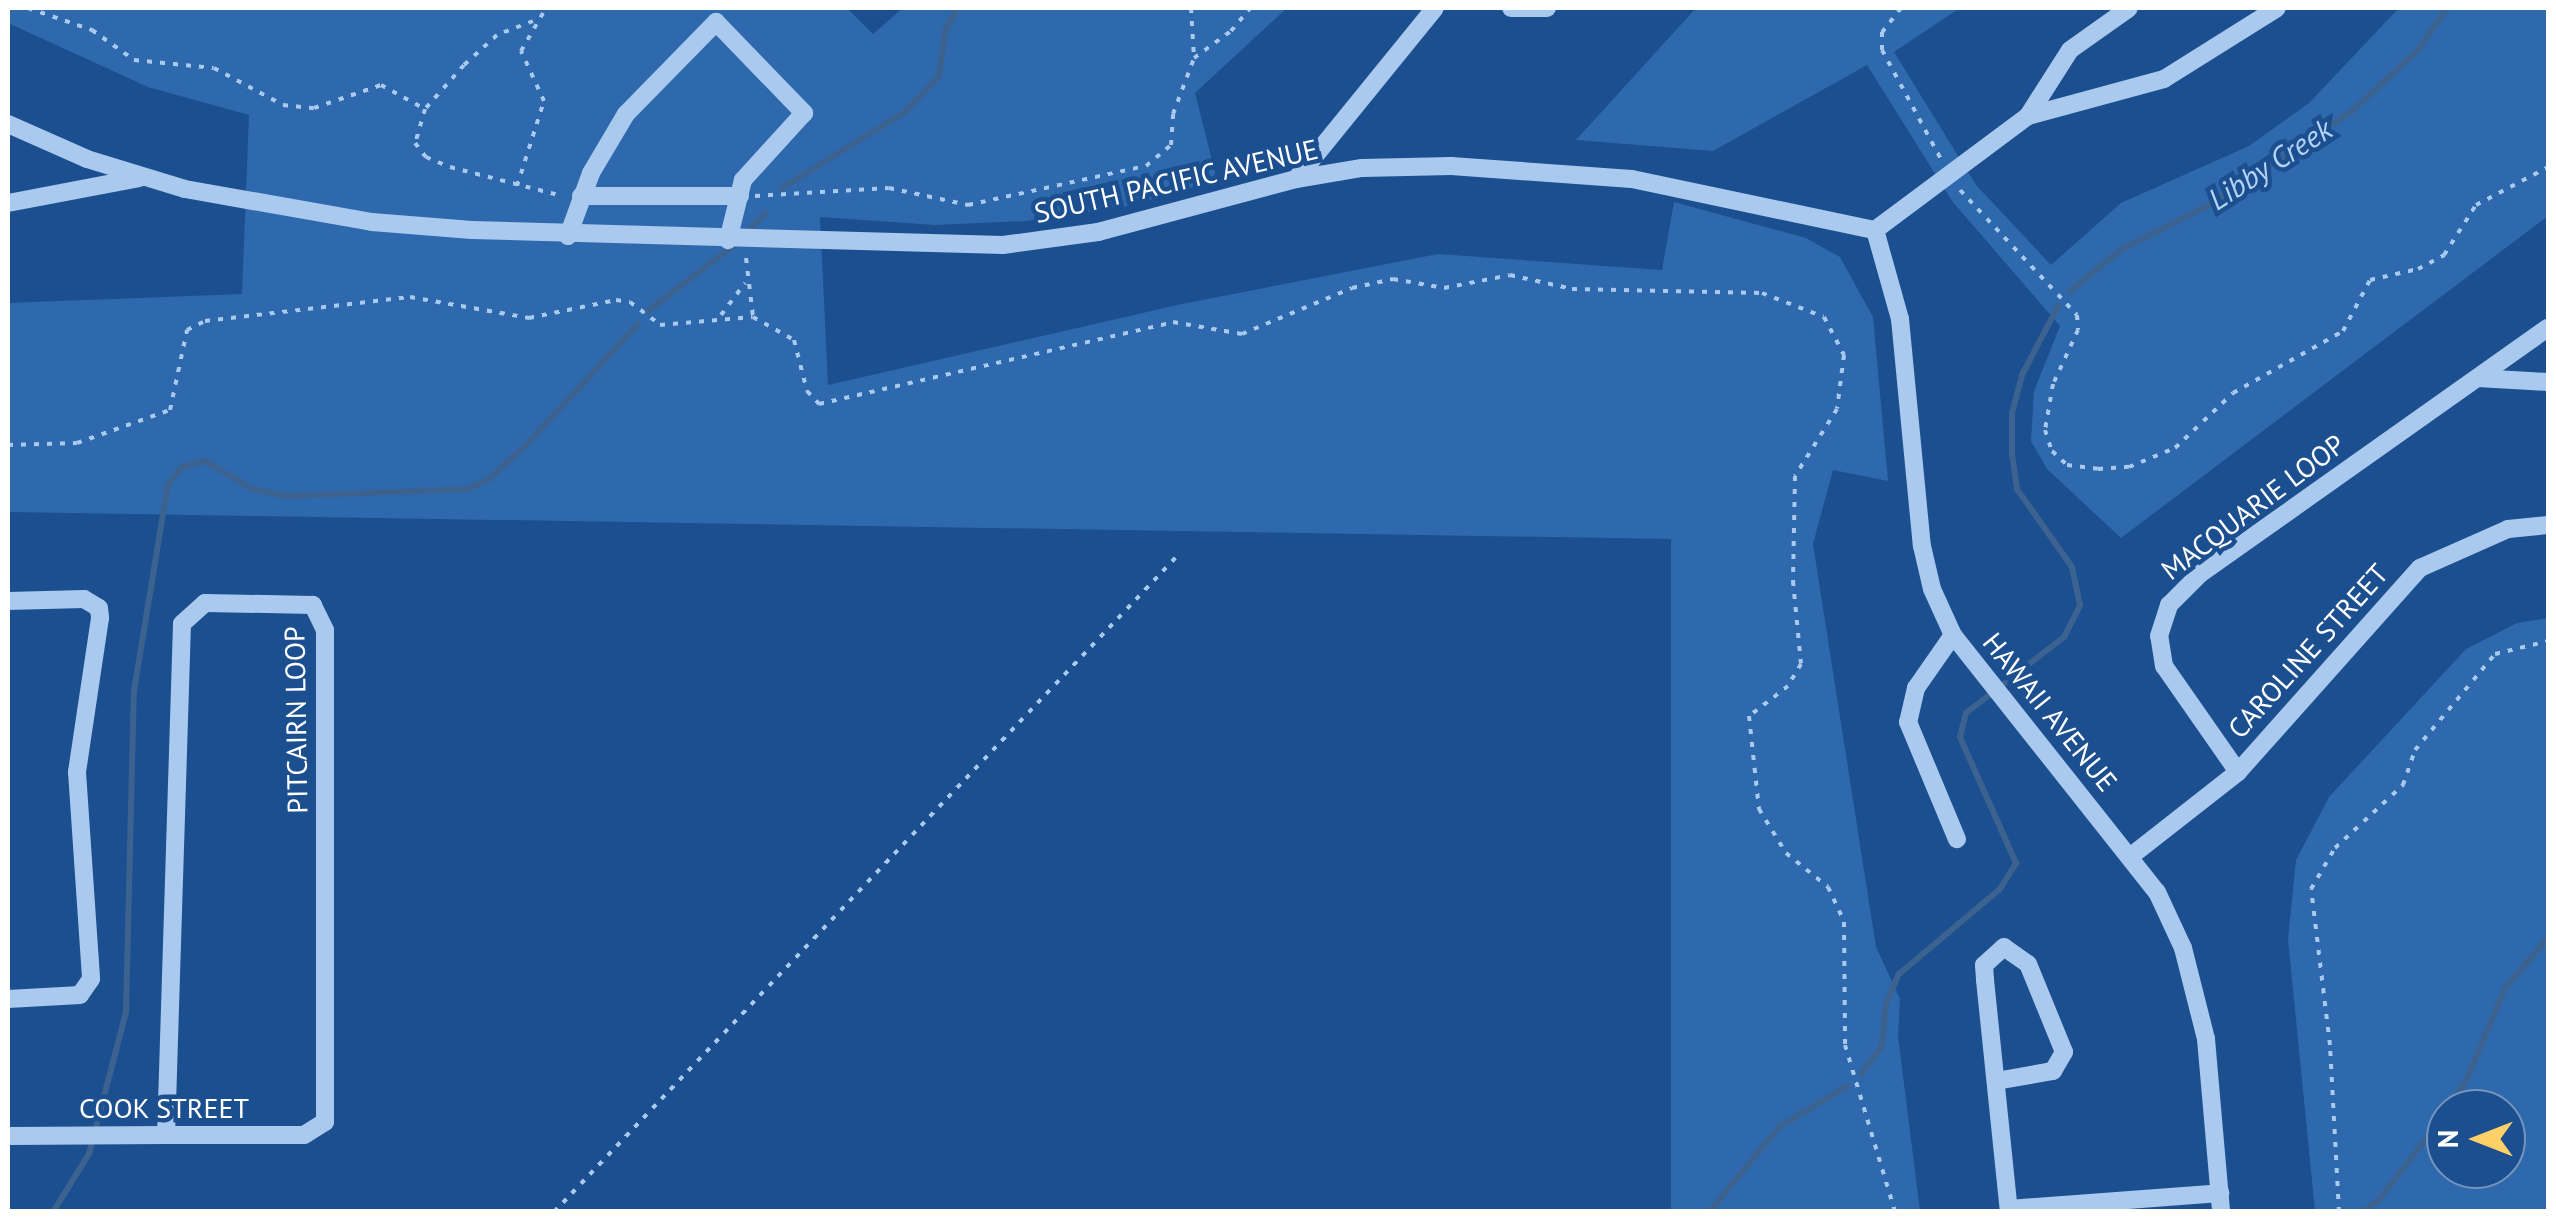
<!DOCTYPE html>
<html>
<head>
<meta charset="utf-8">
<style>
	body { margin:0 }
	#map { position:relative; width:2556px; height:1219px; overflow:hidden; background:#1b4f8f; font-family:"PT Sans",sans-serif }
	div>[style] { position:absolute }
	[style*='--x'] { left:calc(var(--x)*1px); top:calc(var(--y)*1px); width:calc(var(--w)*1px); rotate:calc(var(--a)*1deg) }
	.green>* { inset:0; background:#2e69ad }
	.stream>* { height:6px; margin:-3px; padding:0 3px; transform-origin:3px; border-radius:3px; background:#3c6290 }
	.path>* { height:4px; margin-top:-2px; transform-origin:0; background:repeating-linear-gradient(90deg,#a9c9ee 0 5px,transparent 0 13px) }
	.minor>* { height:18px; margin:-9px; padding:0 9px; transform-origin:9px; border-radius:9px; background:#a9c9ee }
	span { translate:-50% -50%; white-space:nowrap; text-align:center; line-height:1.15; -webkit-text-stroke:9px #1b4f8f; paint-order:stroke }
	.street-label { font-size:28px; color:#fff }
	.water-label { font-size:30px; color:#b5d3f5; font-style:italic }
	.frame { position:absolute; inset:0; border:10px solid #fff; pointer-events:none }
	.north { position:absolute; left:2426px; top:1089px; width:100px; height:100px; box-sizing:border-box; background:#1b4f8f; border:2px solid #7695bc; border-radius:50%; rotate:270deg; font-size:28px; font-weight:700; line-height:40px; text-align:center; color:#fff }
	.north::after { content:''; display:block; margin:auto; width:35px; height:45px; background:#ffd166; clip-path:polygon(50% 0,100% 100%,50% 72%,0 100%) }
</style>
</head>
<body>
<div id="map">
	<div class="green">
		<div style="clip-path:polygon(8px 8px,847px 8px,873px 34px,903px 8px,1287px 8px,1195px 93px,1217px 180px,1129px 206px,1026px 221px,935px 225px,820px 217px,828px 385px,1182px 304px,1438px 254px,1662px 270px,1674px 202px,1806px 238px,1840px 257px,1873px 317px,1888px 481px,1833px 470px,1813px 544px,1876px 947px,1900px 999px,1898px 1036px,1920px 1211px,1671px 1211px,1671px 539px,8px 512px,8px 303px,242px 294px,249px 115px,148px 87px,8px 23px)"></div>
		<div style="clip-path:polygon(1696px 8px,1960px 8px,1894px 52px,1976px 185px,2051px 265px,2121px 203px,2249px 146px,2309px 103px,2399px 8px,2548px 8px,2548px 216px,2121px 538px,2047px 469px,2031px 441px,2034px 391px,2060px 326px,1952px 201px,1867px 65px,1713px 151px,1576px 140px)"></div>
		<div style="clip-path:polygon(evenodd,2548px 618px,2548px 1211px,2315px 1211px,2288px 939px,2296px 860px,2329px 797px,2466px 649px,2517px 623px,2548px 618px,2446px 1109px,2506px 1109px,2506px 1169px,2446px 1169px,2446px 1109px)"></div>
	</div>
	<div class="stream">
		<div style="--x:782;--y:188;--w:146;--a:-31.8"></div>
		<div style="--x:906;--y:111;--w:48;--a:-46.7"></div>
		<div style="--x:939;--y:76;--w:45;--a:-82.4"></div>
		<div style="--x:945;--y:31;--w:26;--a:-62"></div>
		<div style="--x:747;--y:233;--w:27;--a:-48"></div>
		<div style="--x:2070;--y:291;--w:67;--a:-38.9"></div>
		<div style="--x:2122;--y:249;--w:95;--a:-26.8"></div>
		<div style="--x:2207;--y:206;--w:173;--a:-33.2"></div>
		<div style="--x:2352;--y:111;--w:90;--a:-42.7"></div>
		<div style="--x:2418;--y:50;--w:51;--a:-55.4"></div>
		<div style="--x:648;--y:311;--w:108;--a:-37.5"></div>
		<div style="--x:1861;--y:1074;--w:35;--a:-53"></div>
		<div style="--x:1882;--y:1046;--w:42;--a:-84.6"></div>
		<div style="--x:1886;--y:1004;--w:33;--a:-67"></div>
		<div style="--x:1899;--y:974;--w:132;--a:-40.1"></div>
		<div style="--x:2000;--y:889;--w:31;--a:-58"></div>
		<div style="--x:2016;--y:863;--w:138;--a:-114"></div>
		<div style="--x:1960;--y:737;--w:25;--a:-76"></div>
		<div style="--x:1966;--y:713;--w:124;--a:-37.8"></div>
		<div style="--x:2064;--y:637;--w:36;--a:-63"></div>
		<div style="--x:2080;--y:605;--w:39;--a:-102"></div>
		<div style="--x:2072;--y:567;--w:95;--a:-125.2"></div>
		<div style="--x:2017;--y:489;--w:34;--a:-98"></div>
		<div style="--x:2012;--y:455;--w:42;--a:-90"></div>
		<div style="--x:2012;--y:413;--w:39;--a:-75"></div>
		<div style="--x:2022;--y:375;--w:78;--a:-62.4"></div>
		<div style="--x:2448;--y:1109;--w:33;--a:-57"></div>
		<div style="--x:2466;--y:1081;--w:101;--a:-67.2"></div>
		<div style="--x:2505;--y:988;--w:66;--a:-49.3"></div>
		<div style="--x:53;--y:1212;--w:68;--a:-58.2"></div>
		<div style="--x:89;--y:1154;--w:147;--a:-75.4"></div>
		<div style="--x:126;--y:1012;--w:321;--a:-88.6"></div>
		<div style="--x:134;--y:691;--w:210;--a:-80.7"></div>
		<div style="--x:168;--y:484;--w:22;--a:-51"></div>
		<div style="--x:182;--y:467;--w:24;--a:-15"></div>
		<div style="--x:205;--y:461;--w:56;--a:30.3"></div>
		<div style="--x:253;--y:489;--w:35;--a:12"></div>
		<div style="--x:287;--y:496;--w:181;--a:-2.2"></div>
		<div style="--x:468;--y:489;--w:23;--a:-25"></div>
		<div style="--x:489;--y:479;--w:53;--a:-42.7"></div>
		<div style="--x:528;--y:443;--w:162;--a:-47.3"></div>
		<div style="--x:1709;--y:1212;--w:112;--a:-50.5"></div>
		<div style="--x:1780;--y:1126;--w:78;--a:-30.8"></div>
		<div style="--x:2363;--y:1212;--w:20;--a:-37"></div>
		<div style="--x:2379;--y:1200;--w:111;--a:-52.7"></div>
	</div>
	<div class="path">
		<div style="--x:28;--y:8;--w:68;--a:19"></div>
		<div style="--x:92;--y:30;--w:52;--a:35.5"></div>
		<div style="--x:134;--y:60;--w:80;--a:5.7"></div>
		<div style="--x:214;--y:68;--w:78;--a:28.2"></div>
		<div style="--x:283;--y:105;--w:31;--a:6"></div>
		<div style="--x:314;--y:108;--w:71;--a:-18.9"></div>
		<div style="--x:381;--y:85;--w:50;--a:28.6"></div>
		<div style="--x:1191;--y:8;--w:50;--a:86.6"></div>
		<div style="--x:1901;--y:8;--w:31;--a:128"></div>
		<div style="--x:1882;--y:32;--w:18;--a:90"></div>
		<div style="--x:1882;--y:50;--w:126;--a:61.6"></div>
		<div style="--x:533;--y:21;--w:39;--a:159"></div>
		<div style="--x:497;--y:35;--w:45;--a:137.7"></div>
		<div style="--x:464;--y:65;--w:59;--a:131.6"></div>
		<div style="--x:425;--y:109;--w:35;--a:106"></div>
		<div style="--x:415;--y:143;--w:18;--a:52"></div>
		<div style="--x:426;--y:157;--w:26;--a:23"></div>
		<div style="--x:450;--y:167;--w:112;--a:14.5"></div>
		<div style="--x:517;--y:186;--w:89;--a:-72.4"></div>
		<div style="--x:544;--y:101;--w:55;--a:-114.7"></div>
		<div style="--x:521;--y:51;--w:50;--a:-59.8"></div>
		<div style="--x:1960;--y:190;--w:171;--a:46.9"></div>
		<div style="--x:2077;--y:315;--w:15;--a:86"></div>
		<div style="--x:2078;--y:330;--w:60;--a:114.8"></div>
		<div style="--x:2053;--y:384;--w:47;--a:99.9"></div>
		<div style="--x:2045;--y:430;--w:22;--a:72"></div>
		<div style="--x:2052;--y:451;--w:21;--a:43"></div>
		<div style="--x:2067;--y:465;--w:31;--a:7"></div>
		<div style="--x:2098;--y:469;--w:31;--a:-4"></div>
		<div style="--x:2129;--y:467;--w:50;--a:-22.4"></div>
		<div style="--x:2175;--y:448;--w:80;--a:-43.5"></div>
		<div style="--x:2233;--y:393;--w:126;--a:-29.4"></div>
		<div style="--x:2343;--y:331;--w:58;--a:-62.1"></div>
		<div style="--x:2370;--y:280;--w:49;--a:-12.9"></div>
		<div style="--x:2418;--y:269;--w:30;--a:-28"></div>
		<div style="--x:2444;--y:255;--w:59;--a:-57.4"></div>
		<div style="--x:2476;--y:205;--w:81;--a:-27.8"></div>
		<div style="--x:755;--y:196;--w:134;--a:-3.4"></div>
		<div style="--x:889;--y:188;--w:81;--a:12.1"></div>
		<div style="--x:968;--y:205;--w:182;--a:-12.4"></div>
		<div style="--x:1146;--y:166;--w:33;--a:-40"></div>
		<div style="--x:1171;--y:145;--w:31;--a:-86"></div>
		<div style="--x:1173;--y:114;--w:60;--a:-69.4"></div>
		<div style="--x:1194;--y:58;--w:46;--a:-36.1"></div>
		<div style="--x:1231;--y:31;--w:30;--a:-50"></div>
		<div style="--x:746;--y:258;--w:59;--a:83.2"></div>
		<div style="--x:721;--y:315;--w:40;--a:-53"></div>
		<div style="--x:8;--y:445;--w:69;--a:-1.7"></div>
		<div style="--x:77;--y:443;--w:99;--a:-19.5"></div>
		<div style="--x:170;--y:410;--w:82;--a:-78"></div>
		<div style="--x:187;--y:330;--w:20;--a:-27"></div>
		<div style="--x:205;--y:321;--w:206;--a:-6.7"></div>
		<div style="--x:410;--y:297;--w:121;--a:10"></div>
		<div style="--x:529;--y:318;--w:89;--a:-11.7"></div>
		<div style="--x:616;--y:300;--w:14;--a:8"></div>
		<div style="--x:630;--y:302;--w:38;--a:37"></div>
		<div style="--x:660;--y:325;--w:93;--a:-4.9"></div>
		<div style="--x:753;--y:317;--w:47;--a:29.3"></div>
		<div style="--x:794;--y:340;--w:53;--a:75.7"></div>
		<div style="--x:807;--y:391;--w:18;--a:47"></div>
		<div style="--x:819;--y:404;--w:363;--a:-13"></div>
		<div style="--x:1173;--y:322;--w:70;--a:9.9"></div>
		<div style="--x:1242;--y:334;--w:119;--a:-22.7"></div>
		<div style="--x:1352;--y:288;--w:42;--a:-12.4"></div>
		<div style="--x:1393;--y:279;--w:52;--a:10"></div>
		<div style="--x:1444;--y:288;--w:67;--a:-11.1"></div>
		<div style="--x:1510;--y:275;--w:64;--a:12.7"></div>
		<div style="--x:1572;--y:289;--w:190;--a:1.2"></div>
		<div style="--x:1762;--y:293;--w:66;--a:21.2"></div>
		<div style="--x:1824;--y:317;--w:43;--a:62.2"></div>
		<div style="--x:1844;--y:355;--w:54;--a:97.4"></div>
		<div style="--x:1837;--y:409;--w:79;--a:122.1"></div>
		<div style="--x:1795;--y:476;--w:105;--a:91.1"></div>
		<div style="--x:1793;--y:581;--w:83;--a:84.5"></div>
		<div style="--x:1801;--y:664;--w:26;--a:121"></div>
		<div style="--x:1788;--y:686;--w:49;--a:142.4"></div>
		<div style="--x:1749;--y:716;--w:94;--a:83.9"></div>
		<div style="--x:1759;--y:809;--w:52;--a:58.5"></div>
		<div style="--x:1786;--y:853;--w:54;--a:39"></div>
		<div style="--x:1828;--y:887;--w:38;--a:65"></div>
		<div style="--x:1844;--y:922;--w:123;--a:89.5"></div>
		<div style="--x:1845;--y:1045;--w:174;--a:73.3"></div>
		<div style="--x:554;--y:1212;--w:908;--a:-46.47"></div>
		<div style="--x:2339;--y:1212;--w:167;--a:-93.1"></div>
		<div style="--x:2330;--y:1045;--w:157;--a:-96.9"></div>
		<div style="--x:2311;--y:889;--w:48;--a:-59.7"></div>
		<div style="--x:2335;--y:848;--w:93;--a:-42.8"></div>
		<div style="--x:2403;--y:785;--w:37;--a:-71"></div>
		<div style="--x:2415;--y:750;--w:125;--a:-50.2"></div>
		<div style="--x:2495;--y:654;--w:55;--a:-13.8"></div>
	</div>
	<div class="minor">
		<div style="--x:1511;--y:8;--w:36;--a:0"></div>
		<div style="--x:2028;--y:116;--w:78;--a:-57.5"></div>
		<div style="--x:2070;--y:50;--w:72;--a:-35.4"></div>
		<div style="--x:8;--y:124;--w:86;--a:23.9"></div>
		<div style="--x:87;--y:159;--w:102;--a:17"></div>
		<div style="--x:185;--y:189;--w:190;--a:10"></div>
		<div style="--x:372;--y:222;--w:100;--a:4.6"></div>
		<div style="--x:472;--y:230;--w:531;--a:1.62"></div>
		<div style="--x:1003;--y:245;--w:96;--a:-7.8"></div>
		<div style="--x:1098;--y:232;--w:205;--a:-15"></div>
		<div style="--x:1296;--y:179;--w:67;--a:-9.5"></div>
		<div style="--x:1362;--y:168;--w:89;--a:-1.3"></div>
		<div style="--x:1451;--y:166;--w:181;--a:4.1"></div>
		<div style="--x:1632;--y:179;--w:248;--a:11.9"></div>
		<div style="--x:1875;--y:230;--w:191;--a:-36.7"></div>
		<div style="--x:2028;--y:116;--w:141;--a:-15.2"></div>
		<div style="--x:2164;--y:79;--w:133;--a:-32.1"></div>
		<div style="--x:1296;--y:179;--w:220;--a:-50.9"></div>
		<div style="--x:581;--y:196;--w:159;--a:0"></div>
		<div style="--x:8;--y:203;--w:133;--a:-10.8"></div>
		<div style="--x:1875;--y:230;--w:92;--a:74.3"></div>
		<div style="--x:1900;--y:319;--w:228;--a:84.5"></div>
		<div style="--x:1922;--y:546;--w:44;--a:76.9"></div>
		<div style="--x:1932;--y:589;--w:51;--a:65.5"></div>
		<div style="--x:1953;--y:635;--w:328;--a:51.6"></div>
		<div style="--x:2157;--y:892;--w:62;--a:65.1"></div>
		<div style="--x:2183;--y:948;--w:94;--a:75.8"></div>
		<div style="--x:2206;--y:1039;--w:174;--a:85"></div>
		<div style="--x:568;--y:236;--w:67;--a:-69.9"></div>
		<div style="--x:591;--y:173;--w:69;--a:-59.3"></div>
		<div style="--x:626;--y:114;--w:129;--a:-45.6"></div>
		<div style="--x:716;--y:22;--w:127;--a:46"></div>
		<div style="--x:804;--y:113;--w:91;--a:132.3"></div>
		<div style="--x:743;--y:180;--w:62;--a:104"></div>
		<div style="--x:2478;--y:378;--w:70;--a:3.3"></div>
		<div style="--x:8;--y:601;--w:76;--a:-1.5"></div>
		<div style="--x:84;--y:599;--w:17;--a:31"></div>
		<div style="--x:99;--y:608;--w:10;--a:84"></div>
		<div style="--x:100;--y:618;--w:156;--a:98.5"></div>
		<div style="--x:77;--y:772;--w:207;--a:86.1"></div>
		<div style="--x:91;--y:979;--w:19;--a:125"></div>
		<div style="--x:80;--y:995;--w:72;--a:176.8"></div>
		<div style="--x:1953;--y:635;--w:65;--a:124.9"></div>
		<div style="--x:1916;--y:688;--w:35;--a:103"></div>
		<div style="--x:1908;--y:722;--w:127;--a:67.3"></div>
		<div style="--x:2238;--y:772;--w:129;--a:-124.9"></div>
		<div style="--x:2164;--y:666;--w:30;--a:-99"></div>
		<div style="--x:2159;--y:636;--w:33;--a:-72"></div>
		<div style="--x:2169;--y:605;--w:44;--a:-45"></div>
		<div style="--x:2200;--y:574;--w:426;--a:-35.3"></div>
		<div style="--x:2131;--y:856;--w:136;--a:-38.1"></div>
		<div style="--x:2238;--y:772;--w:273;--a:-48.3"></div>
		<div style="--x:2420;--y:568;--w:96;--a:-23.9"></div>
		<div style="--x:2508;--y:529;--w:40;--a:-5.7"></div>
		<div style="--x:1996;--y:1081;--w:58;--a:-10"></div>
		<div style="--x:2053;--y:1071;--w:22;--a:-60"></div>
		<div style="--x:2064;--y:1052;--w:95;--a:-112.2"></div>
		<div style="--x:2028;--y:964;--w:29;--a:-145"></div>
		<div style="--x:2004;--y:947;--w:27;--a:138"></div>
		<div style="--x:1984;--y:965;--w:15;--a:86"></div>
		<div style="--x:1985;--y:980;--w:233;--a:84.1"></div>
		<div style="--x:8;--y:1136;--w:158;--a:-0.4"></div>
		<div style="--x:166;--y:1135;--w:138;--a:0"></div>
		<div style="--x:304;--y:1135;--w:25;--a:-32"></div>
		<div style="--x:325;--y:1122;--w:492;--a:-90"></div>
		<div style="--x:325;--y:630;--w:28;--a:-116"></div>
		<div style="--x:313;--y:605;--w:108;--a:-178.9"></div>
		<div style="--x:205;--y:603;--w:31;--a:138"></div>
		<div style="--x:182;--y:624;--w:511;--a:91.79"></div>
		<div style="--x:2009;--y:1209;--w:212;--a:-4.3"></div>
	</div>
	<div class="street-label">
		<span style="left:1176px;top:181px;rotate:-13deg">SOUTH PACIFIC AVENUE</span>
		<span style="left:2253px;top:507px;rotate:-37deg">MACQUARIE LOOP</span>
		<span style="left:2308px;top:651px;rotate:-48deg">CAROLINE STREET</span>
		<span style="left:2050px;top:712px;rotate:51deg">HAWAII AVENUE</span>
		<span style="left:296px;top:720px;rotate:-91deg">PITCAIRN LOOP</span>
		<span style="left:164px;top:1108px">COOK STREET</span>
	</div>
	<div class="water-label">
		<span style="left:2270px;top:164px;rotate:-33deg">Libby Creek</span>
	</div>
	<div class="frame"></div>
	<div class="north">N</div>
</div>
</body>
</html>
